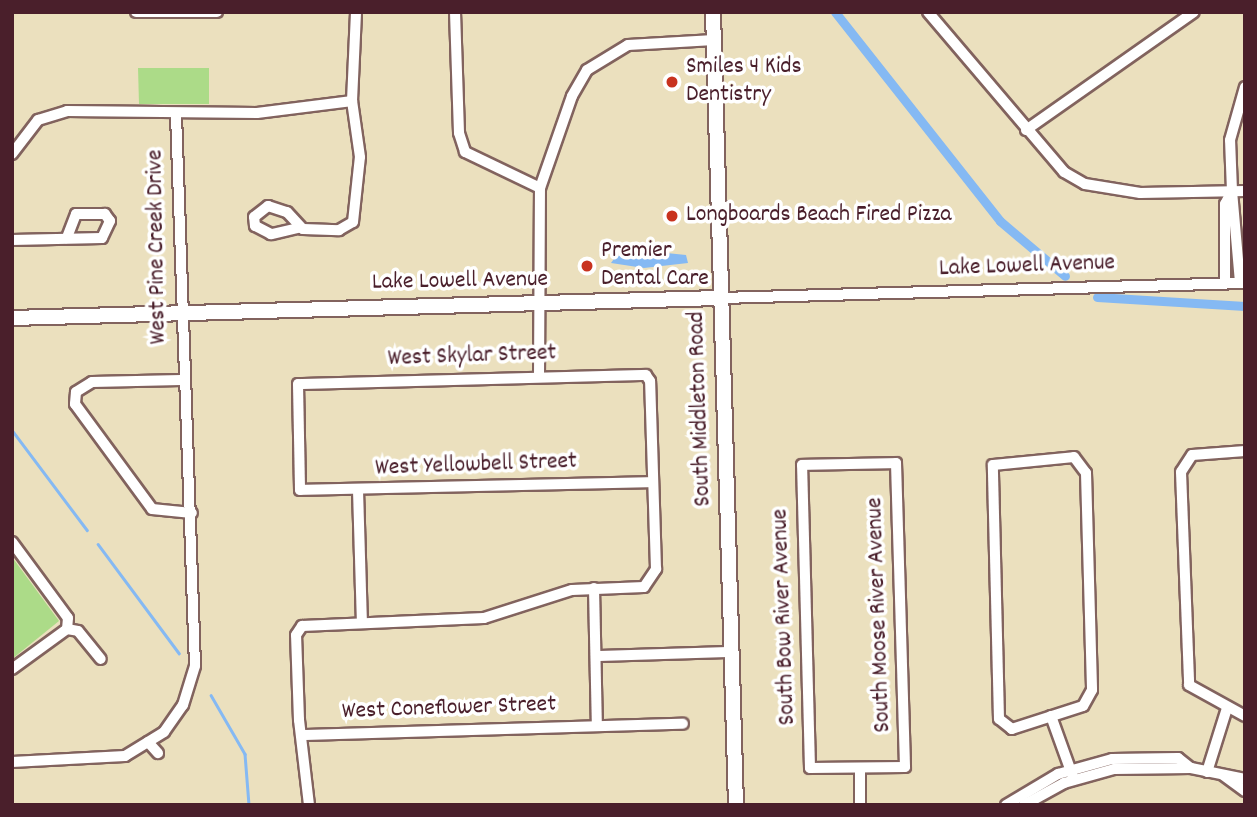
<!DOCTYPE html>
<html>
<head>
<meta charset="utf-8">
<style>
	body { margin:0 }
	#map { position:relative; width:1257px; height:817px; overflow:hidden; background:#ebe0be; font-family:Dekko,sans-serif }
	div>[style] { position:absolute }
	[style*='--x'] { left:calc(var(--x)*1px); top:calc(var(--y)*1px); width:calc(var(--w)*1px); rotate:calc(var(--a)*1deg) }
	.green>* { inset:0; background:#acdb88 }
	.water>* { inset:0; background:#85b9f3 }
	.stream>* { height:2.5px; margin:-1.25px; padding:0 1.25px; transform-origin:1.25px; border-radius:1.25px; background:#85b9f3 }
	.canal>* { height:9px; margin:-4.5px; padding:0 4.5px; transform-origin:4.5px; border-radius:4.5px; background:#85b9f3 }
	.roads { filter:drop-shadow(2px 0 #82635e) drop-shadow(-2px 0 #82635e) drop-shadow(0 2px #82635e) drop-shadow(0 -2px #82635e) }
	.minor>* { height:10px; margin:-5px; padding:0 5px; transform-origin:5px; border-radius:5px; background:#fff }
	.major>* { height:14px; margin:-7px; padding:0 7px; transform-origin:7px; border-radius:7px; background:#fff }
	.dots>* { width:19px; height:19px; translate:-50% -50%; box-sizing:border-box; border:4px solid #fff; border-radius:50% }
	span { translate:-50% -50%; white-space:nowrap; text-align:center; line-height:1.15; -webkit-text-stroke:7px #fff; paint-order:stroke }
	.poi-label { font-size:24px; color:#4a1f2b }
	.left { translate:0 -50%; text-align:left }
	.street-label { font-size:24px; color:#4a1f2b }
	.frame { position:absolute; inset:0; border:14px solid #4a1f2b; pointer-events:none }
</style>
</head>
<body>
<div id="map">
	<div class="green">
		<div style="clip-path:polygon(138px 68px,209px 68px,209px 104px,139px 104px)"></div>
		<div style="clip-path:polygon(12px 557px,59px 621px,12px 659px)"></div>
	</div>
	<div class="water">
		<div style="clip-path:polygon(647px 251px,686px 255px,688px 263px,644px 268px,611px 263px,616px 256px)"></div>
	</div>
	<div class="stream">
		<div style="--x:12;--y:430;--w:125;--a:53.1"></div>
		<div style="--x:98;--y:544;--w:136;--a:53.4"></div>
		<div style="--x:211;--y:695;--w:68;--a:60"></div>
		<div style="--x:245;--y:754;--w:51;--a:85.5"></div>
	</div>
	<div class="canal">
		<div style="--x:835;--y:12;--w:266;--a:51.7"></div>
		<div style="--x:1000;--y:221;--w:85;--a:40.2"></div>
		<div style="--x:1097;--y:297;--w:148;--a:3.5"></div>
	</div>
	<div class="roads">
		<div class="minor">
			<div style="--x:136;--y:12;--w:81;--a:0"></div>
			<div style="--x:455;--y:12;--w:121;--a:88.1"></div>
			<div style="--x:459;--y:133;--w:20;--a:72"></div>
			<div style="--x:465;--y:152;--w:83;--a:25.6"></div>
			<div style="--x:928;--y:12;--w:210;--a:49.6"></div>
			<div style="--x:1064;--y:172;--w:24;--a:30"></div>
			<div style="--x:1085;--y:184;--w:56;--a:9.3"></div>
			<div style="--x:1140;--y:193;--w:105;--a:-1.1"></div>
			<div style="--x:1026;--y:130;--w:205;--a:-35.1"></div>
			<div style="--x:12;--y:154;--w:43;--a:-52.6"></div>
			<div style="--x:38;--y:120;--w:30;--a:-17"></div>
			<div style="--x:67;--y:111;--w:190;--a:0.6"></div>
			<div style="--x:257;--y:113;--w:96;--a:-7.2"></div>
			<div style="--x:1232;--y:191;--w:51;--a:-92.2"></div>
			<div style="--x:1230;--y:140;--w:55;--a:-74.2"></div>
			<div style="--x:298;--y:228;--w:28;--a:167"></div>
			<div style="--x:271;--y:234;--w:18;--a:-153"></div>
			<div style="--x:255;--y:226;--w:9;--a:-96"></div>
			<div style="--x:254;--y:217;--w:18;--a:-38"></div>
			<div style="--x:268;--y:206;--w:20;--a:18"></div>
			<div style="--x:287;--y:212;--w:23;--a:47"></div>
			<div style="--x:303;--y:229;--w:36;--a:2"></div>
			<div style="--x:339;--y:230;--w:16;--a:-30"></div>
			<div style="--x:353;--y:222;--w:65;--a:-83.9"></div>
			<div style="--x:360;--y:157;--w:57;--a:-98.1"></div>
			<div style="--x:352;--y:101;--w:89;--a:-87.4"></div>
			<div style="--x:12;--y:240;--w:90;--a:-1.3"></div>
			<div style="--x:102;--y:238;--w:19;--a:-65"></div>
			<div style="--x:110;--y:221;--w:9;--a:-126"></div>
			<div style="--x:105;--y:214;--w:29;--a:180"></div>
			<div style="--x:76;--y:214;--w:26;--a:111"></div>
			<div style="--x:1225;--y:283;--w:79;--a:-90"></div>
			<div style="--x:1225;--y:204;--w:15;--a:-62"></div>
			<div style="--x:1232;--y:191;--w:92;--a:85"></div>
			<div style="--x:721;--y:298;--w:524;--a:-1.64"></div>
			<div style="--x:539;--y:376;--w:188;--a:-89.7"></div>
			<div style="--x:540;--y:188;--w:97;--a:-70.8"></div>
			<div style="--x:572;--y:96;--w:30;--a:-60"></div>
			<div style="--x:587;--y:70;--w:48;--a:-31.4"></div>
			<div style="--x:628;--y:45;--w:86;--a:-3.3"></div>
			<div style="--x:181;--y:380;--w:89;--a:178.7"></div>
			<div style="--x:92;--y:382;--w:19;--a:148"></div>
			<div style="--x:76;--y:392;--w:12;--a:95"></div>
			<div style="--x:75;--y:404;--w:130;--a:53.7"></div>
			<div style="--x:152;--y:509;--w:40;--a:5.7"></div>
			<div style="--x:1245;--y:451;--w:53;--a:175.7"></div>
			<div style="--x:1192;--y:455;--w:20;--a:123"></div>
			<div style="--x:1181;--y:472;--w:213;--a:87.8"></div>
			<div style="--x:1189;--y:685;--w:64;--a:29"></div>
			<div style="--x:1074;--y:457;--w:20;--a:53"></div>
			<div style="--x:1086;--y:473;--w:217;--a:88.4"></div>
			<div style="--x:1092;--y:690;--w:18;--a:119"></div>
			<div style="--x:1083;--y:706;--w:75;--a:162.1"></div>
			<div style="--x:1012;--y:729;--w:16;--a:-142"></div>
			<div style="--x:999;--y:719;--w:254;--a:-91.4"></div>
			<div style="--x:993;--y:465;--w:81;--a:-5.6"></div>
			<div style="--x:896;--y:463;--w:304;--a:88.3"></div>
			<div style="--x:905;--y:767;--w:95;--a:179.4"></div>
			<div style="--x:810;--y:768;--w:303;--a:-91.5"></div>
			<div style="--x:802;--y:465;--w:94;--a:-1.2"></div>
			<div style="--x:358;--y:490;--w:131;--a:88.3"></div>
			<div style="--x:12;--y:542;--w:94;--a:53.6"></div>
			<div style="--x:68;--y:618;--w:11;--a:95"></div>
			<div style="--x:67;--y:629;--w:68;--a:144"></div>
			<div style="--x:594;--y:588;--w:138;--a:88.8"></div>
			<div style="--x:67;--y:629;--w:11;--a:10"></div>
			<div style="--x:78;--y:631;--w:36;--a:51"></div>
			<div style="--x:596;--y:656;--w:135;--a:-1.7"></div>
			<div style="--x:1051;--y:716;--w:65;--a:70.2"></div>
			<div style="--x:302;--y:735;--w:381;--a:-1.7"></div>
			<div style="--x:148;--y:742;--w:15;--a:48"></div>
			<div style="--x:12;--y:762;--w:113;--a:-3"></div>
			<div style="--x:125;--y:756;--w:46;--a:-31.6"></div>
			<div style="--x:164;--y:732;--w:33;--a:-55"></div>
			<div style="--x:183;--y:705;--w:41;--a:-72.9"></div>
			<div style="--x:195;--y:666;--w:553;--a:-91.97"></div>
			<div style="--x:860;--y:768;--w:37;--a:90"></div>
			<div style="--x:1207;--y:772;--w:67;--a:-72.6"></div>
			<div style="--x:1223;--y:775;--w:27;--a:36"></div>
			<div style="--x:309;--y:805;--w:86;--a:-96.7"></div>
			<div style="--x:299;--y:720;--w:85;--a:-92"></div>
			<div style="--x:296;--y:635;--w:11;--a:-56"></div>
			<div style="--x:302;--y:626;--w:182;--a:-2.5"></div>
			<div style="--x:484;--y:618;--w:92;--a:-17.7"></div>
			<div style="--x:572;--y:590;--w:72;--a:-2.4"></div>
			<div style="--x:644;--y:587;--w:22;--a:-56"></div>
			<div style="--x:656;--y:569;--w:188;--a:-91.8"></div>
			<div style="--x:650;--y:381;--w:7;--a:-124"></div>
			<div style="--x:646;--y:375;--w:348;--a:178.5"></div>
			<div style="--x:298;--y:384;--w:106;--a:88.9"></div>
			<div style="--x:300;--y:490;--w:353;--a:-1.3"></div>
			<div style="--x:1006;--y:805;--w:61;--a:-30.8"></div>
			<div style="--x:1058;--y:774;--w:56;--a:-15.5"></div>
			<div style="--x:1112;--y:759;--w:66;--a:-0.9"></div>
			<div style="--x:1178;--y:758;--w:16;--a:38"></div>
			<div style="--x:1024;--y:805;--w:46;--a:-28.8"></div>
			<div style="--x:1064;--y:783;--w:52;--a:-15.6"></div>
			<div style="--x:1114;--y:769;--w:77;--a:-0.7"></div>
			<div style="--x:1191;--y:768;--w:55;--a:11.5"></div>
		</div>
		<div class="major">
			<div style="--x:713;--y:12;--w:793;--a:88.34"></div>
			<div style="--x:12;--y:318;--w:709;--a:-1.62"></div>
		</div>
	</div>
	<div class="dots">
		<div style="left:672px;top:82px;background:#c8321e"></div>
		<div style="left:672px;top:216px;background:#c8321e"></div>
		<div style="left:587px;top:266px;background:#c8321e"></div>
	</div>
	<div class="poi-label">
		<span class="left" style="left:686px;top:82px">Smiles 4 Kids<br>Dentistry</span>
		<span class="left" style="left:686px;top:216px">Longboards Beach Fired Pizza</span>
		<span class="left" style="left:601px;top:266px">Premier<br>Dental Care</span>
	</div>
	<div class="street-label">
		<span style="left:158px;top:247px;rotate:-91deg">West Pine Creek Drive</span>
		<span style="left:1027px;top:267px;rotate:-2deg">Lake Lowell Avenue</span>
		<span style="left:460px;top:282px;rotate:-1deg">Lake Lowell Avenue</span>
		<span style="left:472px;top:357px;rotate:-2deg">West Skylar Street</span>
		<span style="left:701px;top:409px;rotate:-92deg">South Middleton Road</span>
		<span style="left:476px;top:466px;rotate:-2deg">West Yellowbell Street</span>
		<span style="left:880px;top:615px;rotate:-92deg">South Moose River Avenue</span>
		<span style="left:785px;top:617px;rotate:-92deg">South Bow River Avenue</span>
		<span style="left:449px;top:709px;rotate:-2deg">West Coneflower Street</span>
	</div>
	<div class="frame"></div>
</div>
</body>
</html>
